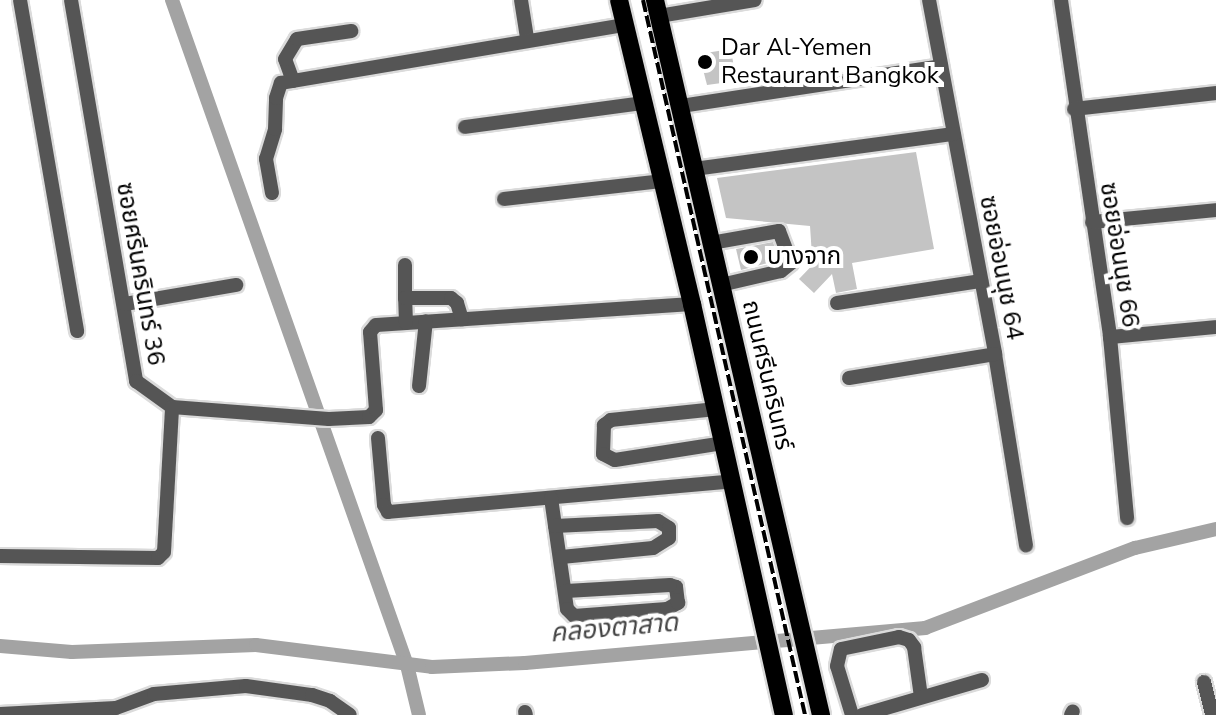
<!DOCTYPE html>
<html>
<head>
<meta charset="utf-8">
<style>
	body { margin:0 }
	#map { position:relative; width:1216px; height:715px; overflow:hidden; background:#fff; font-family:"Nunito Sans","Noto Sans Thai",sans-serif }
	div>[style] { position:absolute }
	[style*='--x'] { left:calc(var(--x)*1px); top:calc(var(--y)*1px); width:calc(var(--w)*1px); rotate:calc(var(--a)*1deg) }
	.canal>* { height:14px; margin:-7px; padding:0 7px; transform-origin:7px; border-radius:7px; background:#a3a3a3 }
	.building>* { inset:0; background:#c4c4c4 }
	.roads { filter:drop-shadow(2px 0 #dbdbdb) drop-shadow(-2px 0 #dbdbdb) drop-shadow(0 2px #dbdbdb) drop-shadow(0 -2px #dbdbdb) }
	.minor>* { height:14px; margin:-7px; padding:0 7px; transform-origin:7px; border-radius:7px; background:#555 }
	.major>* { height:18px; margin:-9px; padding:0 9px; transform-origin:9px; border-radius:9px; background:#000 }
	.rail>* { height:4px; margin-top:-2px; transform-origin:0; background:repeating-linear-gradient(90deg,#000 0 12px,transparent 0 16px) }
	.dots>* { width:22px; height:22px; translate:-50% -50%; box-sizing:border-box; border:4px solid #fff; border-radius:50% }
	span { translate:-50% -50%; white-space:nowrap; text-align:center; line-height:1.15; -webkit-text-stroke:8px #fff; paint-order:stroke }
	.poi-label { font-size:24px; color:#000 }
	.left { translate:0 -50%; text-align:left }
	.street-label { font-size:24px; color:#000 }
	.water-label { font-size:26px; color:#444; font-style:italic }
</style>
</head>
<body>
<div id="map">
	<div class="canal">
		<div style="--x:172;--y:0;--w:705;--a:70.54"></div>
		<div style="--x:407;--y:665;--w:51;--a:76.5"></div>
		<div style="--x:0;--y:646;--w:72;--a:4.8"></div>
		<div style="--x:72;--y:652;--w:184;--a:-2.2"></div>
		<div style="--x:256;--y:645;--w:177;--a:7.1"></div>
		<div style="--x:432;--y:667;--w:93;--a:-2.5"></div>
		<div style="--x:525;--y:663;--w:402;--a:-5"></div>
		<div style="--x:925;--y:628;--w:225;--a:-20.9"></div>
		<div style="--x:1135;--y:548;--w:83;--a:-13.2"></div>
	</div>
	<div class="building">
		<div style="clip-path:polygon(731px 49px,736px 81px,707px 85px,699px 54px)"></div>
		<div style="clip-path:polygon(916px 152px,934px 249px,852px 263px,857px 289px,836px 293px,832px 274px,814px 293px,799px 279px,823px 254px,812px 256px,810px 226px,726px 218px,717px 178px)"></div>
		<div style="clip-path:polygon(773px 242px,779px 260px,741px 270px,736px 249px)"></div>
	</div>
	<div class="roads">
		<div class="minor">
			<div style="--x:20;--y:0;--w:336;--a:80.2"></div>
			<div style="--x:71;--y:0;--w:387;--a:80.3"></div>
			<div style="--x:136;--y:381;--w:44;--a:35.8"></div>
			<div style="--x:172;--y:407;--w:157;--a:4.4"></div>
			<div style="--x:329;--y:419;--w:40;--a:-2.9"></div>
			<div style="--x:369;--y:417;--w:10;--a:-45"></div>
			<div style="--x:376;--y:410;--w:78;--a:-94.4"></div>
			<div style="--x:370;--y:332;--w:9;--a:-49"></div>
			<div style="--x:376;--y:325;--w:317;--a:-3.8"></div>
			<div style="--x:521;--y:0;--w:39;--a:81"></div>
			<div style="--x:929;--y:0;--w:360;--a:79.4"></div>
			<div style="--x:995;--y:354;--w:194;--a:80.8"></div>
			<div style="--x:1061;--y:0;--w:341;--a:81.7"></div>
			<div style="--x:1110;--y:337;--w:182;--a:84.6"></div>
			<div style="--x:659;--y:16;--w:97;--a:-9.5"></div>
			<div style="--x:293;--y:81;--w:23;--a:-110"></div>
			<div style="--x:285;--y:59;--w:23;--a:-59"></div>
			<div style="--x:297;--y:39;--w:55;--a:-8.4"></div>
			<div style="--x:681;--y:106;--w:263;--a:-8.7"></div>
			<div style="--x:1074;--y:109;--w:143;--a:-6.4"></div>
			<div style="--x:465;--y:127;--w:179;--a:-7.7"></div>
			<div style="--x:694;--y:169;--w:262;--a:-7.7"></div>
			<div style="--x:272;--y:193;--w:35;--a:-100"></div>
			<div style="--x:266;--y:159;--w:31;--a:-73"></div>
			<div style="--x:275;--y:129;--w:31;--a:-88"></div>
			<div style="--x:276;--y:98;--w:16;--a:-72"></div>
			<div style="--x:281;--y:83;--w:349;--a:-9.6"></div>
			<div style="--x:504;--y:199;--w:160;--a:-6.5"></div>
			<div style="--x:1092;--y:222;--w:125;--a:-5.5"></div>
			<div style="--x:711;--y:243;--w:69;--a:-10"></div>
			<div style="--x:779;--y:231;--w:34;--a:69"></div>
			<div style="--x:791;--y:263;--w:13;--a:141"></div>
			<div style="--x:781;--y:271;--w:62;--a:166.9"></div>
			<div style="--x:405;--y:265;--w:33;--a:90"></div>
			<div style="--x:837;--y:303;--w:146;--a:-8.7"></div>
			<div style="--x:125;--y:304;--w:113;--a:-9.7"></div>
			<div style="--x:406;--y:323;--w:25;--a:-92"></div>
			<div style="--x:405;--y:298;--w:46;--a:0"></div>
			<div style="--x:451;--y:298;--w:8;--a:40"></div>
			<div style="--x:457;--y:303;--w:17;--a:73"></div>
			<div style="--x:1110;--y:337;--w:106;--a:-5.4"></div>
			<div style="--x:849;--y:378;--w:148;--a:-9.3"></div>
			<div style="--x:419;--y:386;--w:65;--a:-83.9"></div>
			<div style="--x:716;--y:409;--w:106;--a:174"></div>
			<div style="--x:611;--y:420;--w:9;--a:144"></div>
			<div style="--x:604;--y:425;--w:29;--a:92"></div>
			<div style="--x:603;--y:454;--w:13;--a:27"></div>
			<div style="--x:615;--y:460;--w:109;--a:-8.9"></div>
			<div style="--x:378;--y:438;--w:67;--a:84.9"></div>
			<div style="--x:384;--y:505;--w:8;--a:60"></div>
			<div style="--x:388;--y:512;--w:345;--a:-5.1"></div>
			<div style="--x:551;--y:498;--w:112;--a:81.8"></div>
			<div style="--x:567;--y:609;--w:10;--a:45"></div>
			<div style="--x:574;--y:616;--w:93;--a:-4.3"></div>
			<div style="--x:667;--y:609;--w:13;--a:-29"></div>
			<div style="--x:678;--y:603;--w:16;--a:-97"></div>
			<div style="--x:676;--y:587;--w:6;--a:-162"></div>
			<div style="--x:670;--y:585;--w:104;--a:176.7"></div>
			<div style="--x:555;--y:526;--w:103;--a:-2.8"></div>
			<div style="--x:658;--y:521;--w:13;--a:32"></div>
			<div style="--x:669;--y:528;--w:10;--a:90"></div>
			<div style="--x:669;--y:538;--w:19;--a:148"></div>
			<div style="--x:653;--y:548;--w:92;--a:174.4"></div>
			<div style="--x:0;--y:556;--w:158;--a:0.7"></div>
			<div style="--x:158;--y:558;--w:8;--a:-45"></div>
			<div style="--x:164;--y:552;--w:145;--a:-86.8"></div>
			<div style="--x:1204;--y:682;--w:34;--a:76"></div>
			<div style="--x:525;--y:712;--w:3;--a:72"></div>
			<div style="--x:0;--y:714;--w:116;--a:-3"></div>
			<div style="--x:116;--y:708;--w:40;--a:-20.2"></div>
			<div style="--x:154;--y:694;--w:92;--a:-5"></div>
			<div style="--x:246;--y:686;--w:67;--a:7.8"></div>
			<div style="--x:312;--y:695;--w:19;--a:18"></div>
			<div style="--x:330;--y:701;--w:24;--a:35"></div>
			<div style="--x:852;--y:715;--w:51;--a:-107"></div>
			<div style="--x:837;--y:666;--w:17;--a:-77"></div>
			<div style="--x:841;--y:649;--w:59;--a:-11.7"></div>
			<div style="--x:899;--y:637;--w:10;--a:17"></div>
			<div style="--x:909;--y:640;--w:9;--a:54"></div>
			<div style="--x:914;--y:647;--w:50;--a:82"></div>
			<div style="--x:862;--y:715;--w:125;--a:-16.3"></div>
			<div style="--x:1071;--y:715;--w:4;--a:-63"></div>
		</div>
		<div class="major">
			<div style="--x:619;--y:0;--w:313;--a:76.5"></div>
			<div style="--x:692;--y:304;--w:421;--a:77.4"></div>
			<div style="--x:655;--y:0;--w:734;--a:76.93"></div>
		</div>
	</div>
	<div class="rail">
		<div style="--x:643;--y:0;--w:733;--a:77.23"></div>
	</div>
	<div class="dots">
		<div style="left:705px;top:62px;background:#000"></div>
		<div style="left:751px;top:257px;background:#000"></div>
	</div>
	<div class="poi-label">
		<span class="left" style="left:721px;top:62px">Dar Al-Yemen<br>Restaurant Bangkok</span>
		<span class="left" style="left:767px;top:257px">บางจาก</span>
	</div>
	<div class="street-label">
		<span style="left:1119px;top:255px;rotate:81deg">ซอยอ่อนนุช 66</span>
		<span style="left:1001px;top:268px;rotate:79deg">ซอยอ่อนนุช 64</span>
		<span style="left:140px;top:274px;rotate:80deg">ซอยศรีนครินทร์ 36</span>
		<span style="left:767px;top:375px;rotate:77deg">ถนนศรีนครินทร์</span>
	</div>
	<div class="water-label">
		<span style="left:614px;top:628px;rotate:-5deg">คลองตาสาด</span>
	</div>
</div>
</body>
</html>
